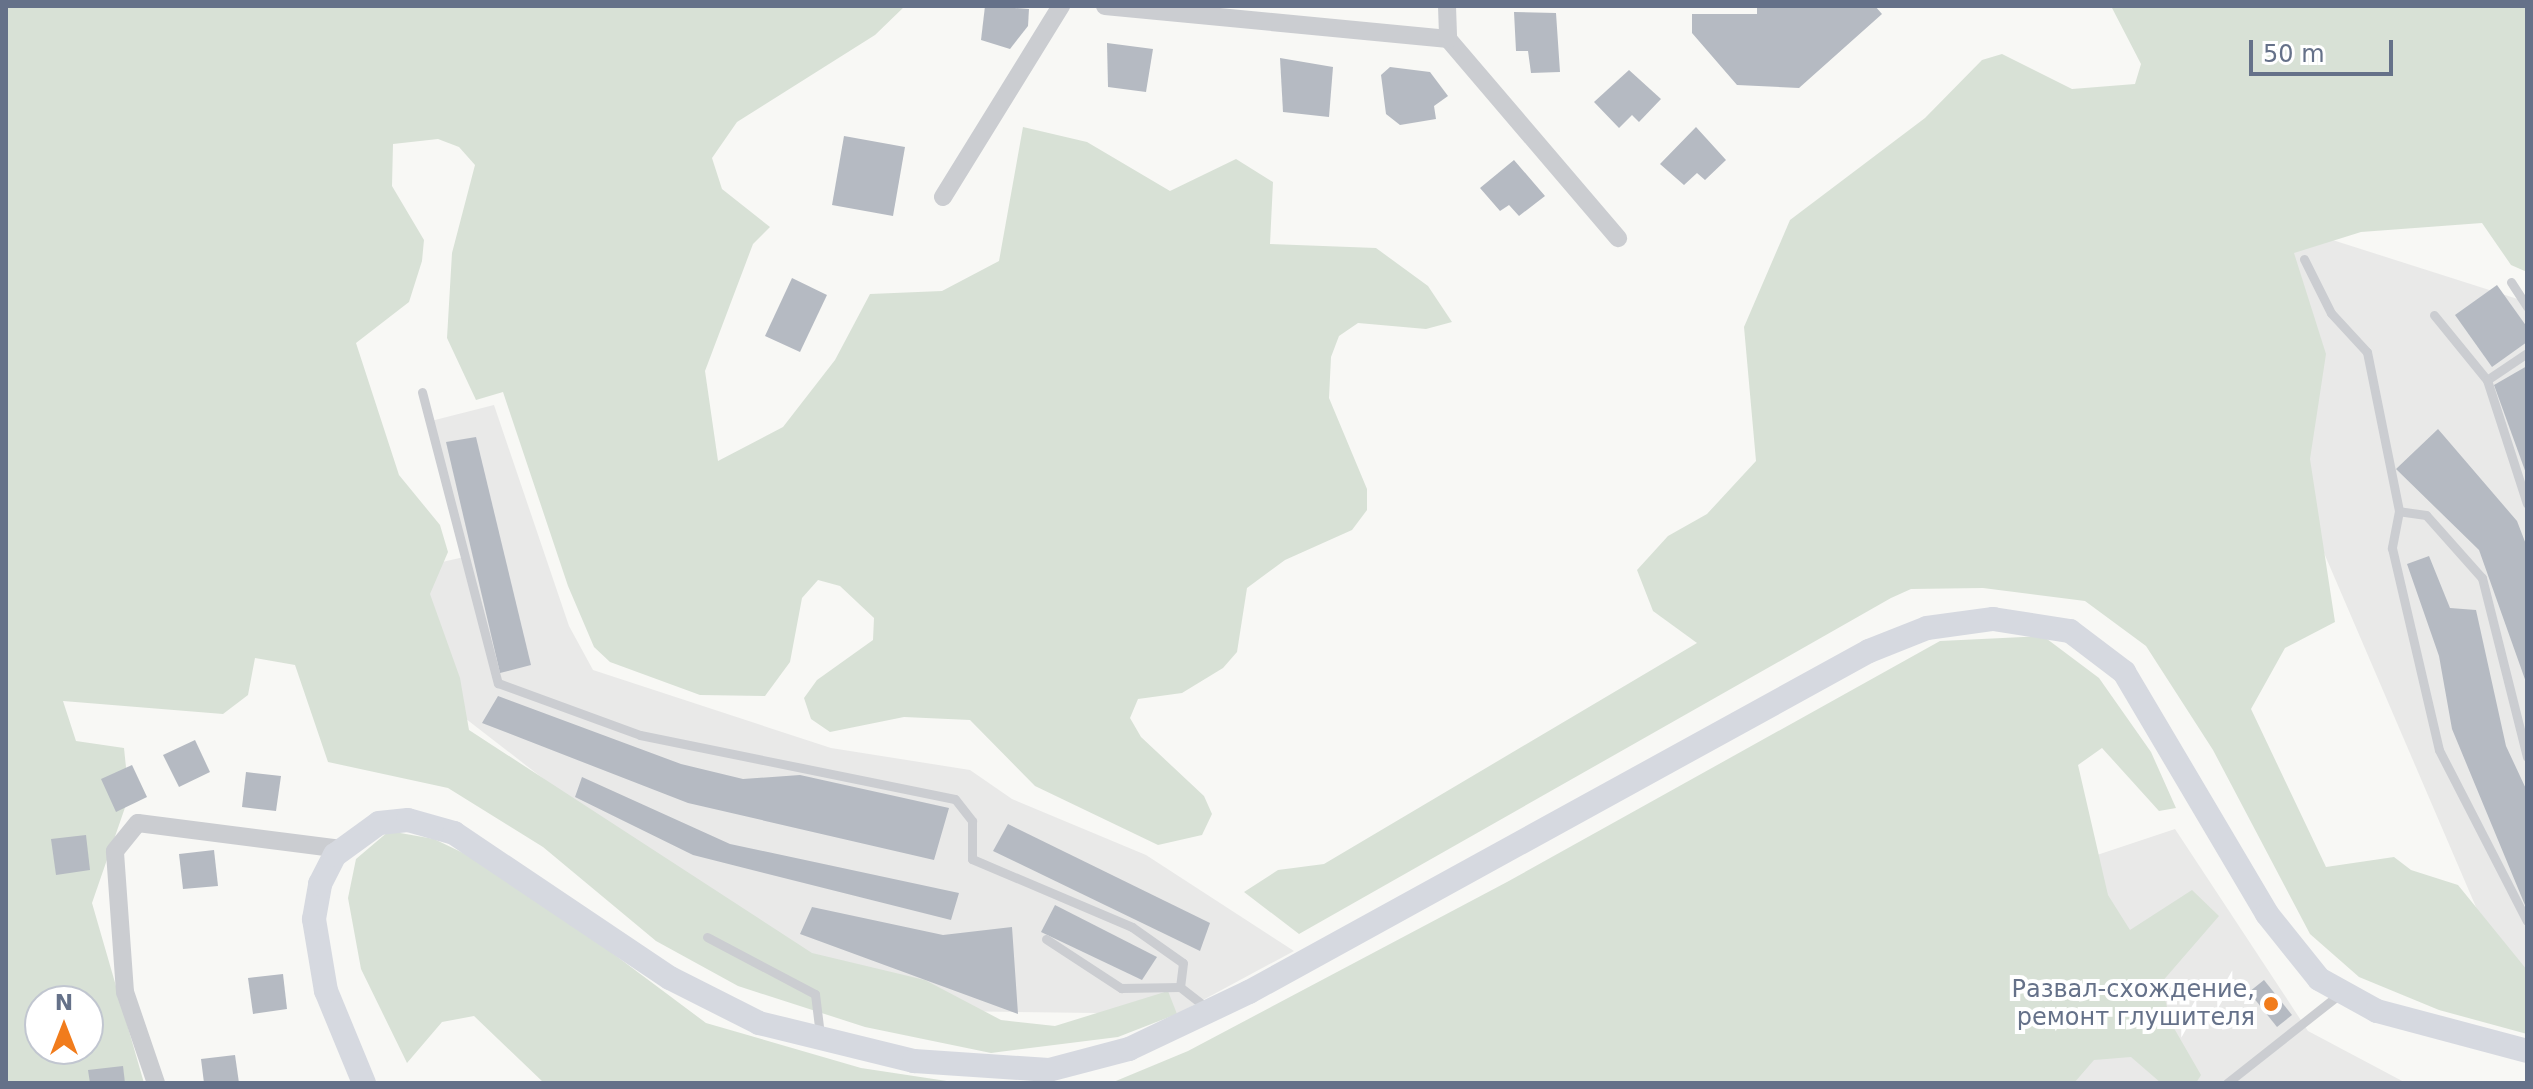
<!DOCTYPE html>
<html>
<head>
<meta charset="utf-8">
<style>
	body { margin:0 }
	#map { position:relative; width:2533px; height:1089px; overflow:hidden; background:#f8f8f5; font-family:"DejaVu Sans",sans-serif }
	div>[style] { position:absolute }
	[style*='--x'] { left:calc(var(--x)*1px); top:calc(var(--y)*1px); width:calc(var(--w)*1px); rotate:calc(var(--a)*1deg) }
	.built>* { inset:0; background:#e9e9e8 }
	.green>* { inset:0; background:#d8e1d6 }
	.building>* { inset:0; background:#b5bac2 }
	.service>* { height:9px; margin:-4.5px; padding:0 4.5px; transform-origin:4.5px; border-radius:4.5px; background:#cbcdd1 }
	.minor>* { height:18px; margin:-9px; padding:0 9px; transform-origin:9px; border-radius:9px; background:#cbcdd1 }
	.secondary>* { height:24px; margin:-12px; padding:0 12px; transform-origin:12px; border-radius:12px; background:#d6d9e0 }
	.dots>* { width:22px; height:22px; translate:-50% -50%; box-sizing:border-box; border:4px solid #fff; border-radius:50% }
	span { translate:-50% -50%; white-space:nowrap; text-align:center; line-height:1.15; -webkit-text-stroke:8px #fff; paint-order:stroke }
	.poi-label { font-size:24px; color:#657189 }
	.right { translate:-100% -50%; text-align:right }
	.frame { position:absolute; inset:0; border:8px solid #657189; pointer-events:none }
	.north { position:absolute; left:24px; top:985px; width:80px; height:80px; box-sizing:border-box; background:#fff; border:2px solid #c1c6d0; border-radius:50%; rotate:0deg; font-size:22px; font-weight:700; line-height:32px; text-align:center; color:#657189 }
	.north::after { content:''; display:block; margin:auto; width:28px; height:36px; background:#f17c1c; clip-path:polygon(50% 0,100% 100%,50% 72%,0 100%) }
	.scale { position:absolute; left:2249px; top:40px; width:144px; height:36px; box-sizing:border-box; border:4px solid #657189; border-top:0; padding-left:10px; font-size:24px; line-height:28px; white-space:nowrap; color:#657189; -webkit-text-stroke:6px #fff; paint-order:stroke }
</style>
</head>
<body>
<div id="map">
	<div class="built">
		<div style="clip-path:polygon(2320px 236px,2527px 302px,2527px 993px,2509px 984px,2297px 490px,2266px 256px)"></div>
		<div style="clip-path:polygon(494px 405px,569px 626px,593px 670px,831px 748px,970px 770px,1012px 799px,1146px 855px,1294px 951px,1177px 1014px,949px 1011px,811px 986px,452px 708px,416px 568px,464px 557px,427px 422px)"></div>
		<div style="clip-path:polygon(2175px 829px,2308px 1031px,2406px 1083px,1992px 1083px,2046px 872px)"></div>
	</div>
	<div class="green">
		<div style="clip-path:polygon(evenodd,6px 6px,905px 6px,875px 35px,737px 122px,712px 158px,722px 189px,770px 227px,753px 244px,705px 371px,718px 461px,783px 427px,835px 360px,870px 294px,942px 291px,999px 261px,1023px 127px,1087px 142px,1170px 191px,1236px 159px,1273px 182px,1270px 244px,1376px 248px,1428px 286px,1452px 322px,1426px 329px,1358px 323px,1339px 336px,1331px 357px,1329px 398px,1367px 489px,1367px 510px,1352px 530px,1285px 560px,1247px 588px,1237px 652px,1223px 668px,1182px 693px,1138px 699px,1130px 718px,1141px 737px,1204px 796px,1212px 814px,1202px 835px,1158px 845px,1035px 786px,970px 720px,904px 717px,830px 732px,811px 719px,804px 698px,817px 680px,873px 640px,874px 618px,840px 586px,818px 580px,802px 598px,790px 662px,765px 696px,700px 695px,610px 662px,594px 647px,568px 586px,503px 392px,476px 400px,447px 338px,452px 253px,475px 165px,459px 147px,438px 139px,393px 144px,392px 186px,424px 240px,422px 261px,409px 302px,356px 343px,399px 475px,440px 525px,448px 552px,430px 594px,460px 678px,469px 730px,812px 953px,925px 980px,1001px 1020px,1055px 1026px,1168px 991px,1177px 1014px,1118px 1037px,991px 1053px,865px 1027px,738px 986px,656px 941px,543px 847px,448px 788px,328px 762px,295px 665px,255px 658px,248px 695px,223px 714px,63px 701px,76px 741px,124px 748px,129px 796px,92px 903px,144px 1083px,6px 1083px,6px 6px,40px 1001px,88px 1001px,88px 1049px,40px 1049px,40px 1001px)"></div>
		<div style="clip-path:polygon(2111px 6px,2527px 6px,2527px 272px,2511px 265px,2482px 223px,2361px 232px,2294px 253px,2326px 354px,2310px 459px,2335px 622px,2285px 648px,2251px 709px,2326px 867px,2394px 857px,2411px 870px,2458px 885px,2527px 970px,2527px 1034px,2439px 1010px,2359px 977px,2310px 934px,2213px 750px,2146px 646px,2085px 601px,1983px 588px,1911px 589px,1891px 598px,1299px 934px,1244px 892px,1278px 870px,1324px 864px,1697px 643px,1653px 611px,1637px 570px,1668px 536px,1707px 514px,1756px 461px,1744px 327px,1790px 220px,1925px 118px,1982px 60px,2002px 54px,2072px 89px,2135px 84px,2141px 64px)"></div>
		<div style="clip-path:polygon(2043px 636px,2099px 678px,2151px 752px,2176px 808px,2159px 811px,2102px 748px,2078px 765px,2108px 895px,2130px 930px,2192px 890px,2219px 916px,2161px 983px,2171px 1023px,2201px 1075px,2196px 1083px,2161px 1083px,2131px 1057px,2094px 1060px,2074px 1083px,1111px 1083px,1188px 1051px,1507px 882px,1940px 641px)"></div>
		<div style="clip-path:polygon(389px 831px,434px 839px,505px 873px,706px 1023px,861px 1068px,960px 1083px,544px 1083px,474px 1016px,442px 1022px,407px 1063px,361px 969px,348px 898px,356px 859px)"></div>
	</div>
	<div class="building">
		<div style="clip-path:polygon(985px 6px,1029px 9px,1028px 26px,1010px 49px,981px 40px)"></div>
		<div style="clip-path:polygon(1757px 6px,1875px 6px,1882px 14px,1799px 88px,1737px 85px,1692px 33px,1692px 14px,1757px 14px)"></div>
		<div style="clip-path:polygon(1514px 12px,1556px 13px,1560px 72px,1531px 73px,1528px 51px,1516px 51px)"></div>
		<div style="clip-path:polygon(1107px 43px,1153px 49px,1146px 92px,1108px 87px)"></div>
		<div style="clip-path:polygon(1280px 58px,1333px 67px,1329px 117px,1283px 112px)"></div>
		<div style="clip-path:polygon(1390px 67px,1430px 72px,1448px 96px,1434px 106px,1436px 119px,1400px 125px,1386px 114px,1381px 75px)"></div>
		<div style="clip-path:polygon(1629px 70px,1661px 99px,1639px 122px,1632px 115px,1619px 128px,1594px 102px)"></div>
		<div style="clip-path:polygon(1696px 127px,1726px 160px,1705px 180px,1697px 173px,1684px 185px,1660px 164px)"></div>
		<div style="clip-path:polygon(844px 136px,905px 147px,893px 216px,832px 205px)"></div>
		<div style="clip-path:polygon(1514px 160px,1545px 196px,1519px 216px,1509px 205px,1500px 211px,1480px 188px)"></div>
		<div style="clip-path:polygon(792px 278px,827px 295px,800px 352px,765px 336px)"></div>
		<div style="clip-path:polygon(2497px 285px,2527px 327px,2527px 342px,2492px 367px,2455px 315px)"></div>
		<div style="clip-path:polygon(2527px 366px,2527px 476px,2494px 385px)"></div>
		<div style="clip-path:polygon(2438px 429px,2517px 521px,2527px 547px,2527px 685px,2479px 550px,2396px 469px)"></div>
		<div style="clip-path:polygon(476px 437px,531px 665px,500px 673px,446px 442px)"></div>
		<div style="clip-path:polygon(2429px 556px,2450px 608px,2476px 610px,2506px 746px,2527px 791px,2527px 910px,2452px 729px,2439px 656px,2407px 564px)"></div>
		<div style="clip-path:polygon(498px 696px,681px 764px,743px 779px,800px 775px,949px 808px,934px 860px,688px 803px,482px 723px)"></div>
		<div style="clip-path:polygon(195px 740px,210px 772px,179px 787px,163px 755px)"></div>
		<div style="clip-path:polygon(132px 765px,147px 797px,116px 812px,101px 779px)"></div>
		<div style="clip-path:polygon(246px 772px,281px 776px,276px 811px,242px 807px)"></div>
		<div style="clip-path:polygon(582px 777px,730px 844px,959px 893px,951px 920px,693px 855px,575px 797px)"></div>
		<div style="clip-path:polygon(1008px 824px,1210px 923px,1200px 951px,993px 851px)"></div>
		<div style="clip-path:polygon(86px 835px,90px 870px,56px 875px,51px 839px)"></div>
		<div style="clip-path:polygon(214px 850px,218px 886px,183px 889px,179px 854px)"></div>
		<div style="clip-path:polygon(1055px 905px,1157px 957px,1142px 980px,1041px 932px)"></div>
		<div style="clip-path:polygon(812px 907px,943px 935px,1012px 927px,1018px 1014px,800px 934px)"></div>
		<div style="clip-path:polygon(283px 974px,287px 1009px,253px 1014px,248px 978px)"></div>
		<div style="clip-path:polygon(2264px 980px,2292px 1015px,2277px 1027px,2249px 992px)"></div>
		<div style="clip-path:polygon(235px 1055px,239px 1083px,204px 1083px,201px 1059px)"></div>
		<div style="clip-path:polygon(123px 1066px,125px 1083px,90px 1083px,88px 1070px)"></div>
	</div>
	<div class="service">
		<div style="--x:2304;--y:259;--w:60;--a:63.4"></div>
		<div style="--x:2331;--y:313;--w:53;--a:47.3"></div>
		<div style="--x:2367;--y:352;--w:162;--a:78.6"></div>
		<div style="--x:2511;--y:282;--w:30;--a:57"></div>
		<div style="--x:2434;--y:315;--w:84;--a:50.8"></div>
		<div style="--x:2527;--y:353;--w:48;--a:146"></div>
		<div style="--x:2487;--y:380;--w:130;--a:72.1"></div>
		<div style="--x:422;--y:392;--w:301;--a:75.4"></div>
		<div style="--x:498;--y:683;--w:151;--a:20.1"></div>
		<div style="--x:640;--y:735;--w:321;--a:11.5"></div>
		<div style="--x:955;--y:799;--w:28;--a:52"></div>
		<div style="--x:972;--y:821;--w:38;--a:90"></div>
		<div style="--x:972;--y:859;--w:174;--a:23"></div>
		<div style="--x:1132;--y:927;--w:62;--a:35.2"></div>
		<div style="--x:1183;--y:963;--w:24;--a:97"></div>
		<div style="--x:1180;--y:987;--w:36;--a:38"></div>
		<div style="--x:2527;--y:757;--w:185;--a:-104.1"></div>
		<div style="--x:2482;--y:578;--w:84;--a:-131.6"></div>
		<div style="--x:2426;--y:515;--w:27;--a:-172"></div>
		<div style="--x:2399;--y:511;--w:38;--a:101"></div>
		<div style="--x:2392;--y:548;--w:207;--a:76.9"></div>
		<div style="--x:2439;--y:750;--w:192;--a:62.8"></div>
		<div style="--x:707;--y:937;--w:122;--a:27.8"></div>
		<div style="--x:815;--y:994;--w:41;--a:83"></div>
		<div style="--x:1046;--y:939;--w:90;--a:33.2"></div>
		<div style="--x:1121;--y:988;--w:59;--a:-1"></div>
		<div style="--x:2227;--y:1083;--w:145;--a:-38.3"></div>
	</div>
	<div class="minor">
		<div style="--x:1105;--y:6;--w:345;--a:5.5"></div>
		<div style="--x:1448;--y:39;--w:262;--a:49.5"></div>
		<div style="--x:1447;--y:6;--w:33;--a:88"></div>
		<div style="--x:943;--y:197;--w:225;--a:-58.3"></div>
		<div style="--x:156;--y:1083;--w:96;--a:-108.8"></div>
		<div style="--x:125;--y:992;--w:141;--a:-94.1"></div>
		<div style="--x:115;--y:851;--w:36;--a:-51"></div>
		<div style="--x:138;--y:823;--w:205;--a:7.3"></div>
	</div>
	<div class="secondary">
		<div style="--x:364;--y:1083;--w:100;--a:-112.4"></div>
		<div style="--x:326;--y:991;--w:73;--a:-99.5"></div>
		<div style="--x:314;--y:919;--w:36;--a:-80"></div>
		<div style="--x:320;--y:884;--w:33;--a:-63"></div>
		<div style="--x:335;--y:855;--w:54;--a:-36"></div>
		<div style="--x:379;--y:823;--w:29;--a:-6"></div>
		<div style="--x:408;--y:820;--w:48;--a:15.8"></div>
		<div style="--x:454;--y:833;--w:260;--a:33.9"></div>
		<div style="--x:670;--y:978;--w:100;--a:26.8"></div>
		<div style="--x:759;--y:1023;--w:160;--a:13.8"></div>
		<div style="--x:914;--y:1061;--w:135;--a:3.8"></div>
		<div style="--x:1049;--y:1070;--w:83;--a:-14.7"></div>
		<div style="--x:1129;--y:1049;--w:133;--a:-25.4"></div>
		<div style="--x:1249;--y:992;--w:708;--a:-28.81"></div>
		<div style="--x:1869;--y:651;--w:62;--a:-21.6"></div>
		<div style="--x:1927;--y:628;--w:67;--a:-7.8"></div>
		<div style="--x:1993;--y:619;--w:78;--a:8.9"></div>
		<div style="--x:2070;--y:631;--w:68;--a:37.2"></div>
		<div style="--x:2124;--y:672;--w:281;--a:59.4"></div>
		<div style="--x:2267;--y:914;--w:83;--a:51.3"></div>
		<div style="--x:2319;--y:979;--w:66;--a:28.9"></div>
		<div style="--x:2377;--y:1011;--w:155;--a:14.9"></div>
	</div>
	<div class="dots">
		<div style="left:2271px;top:1004px;background:#f17c1c"></div>
	</div>
	<div class="poi-label">
		<span class="right" style="left:2255px;top:1004px">Развал-схождение,<br>ремонт глушителя</span>
	</div>
	<div class="frame"></div>
	<div class="north">N</div>
	<div class="scale">50 m</div>
</div>
</body>
</html>
